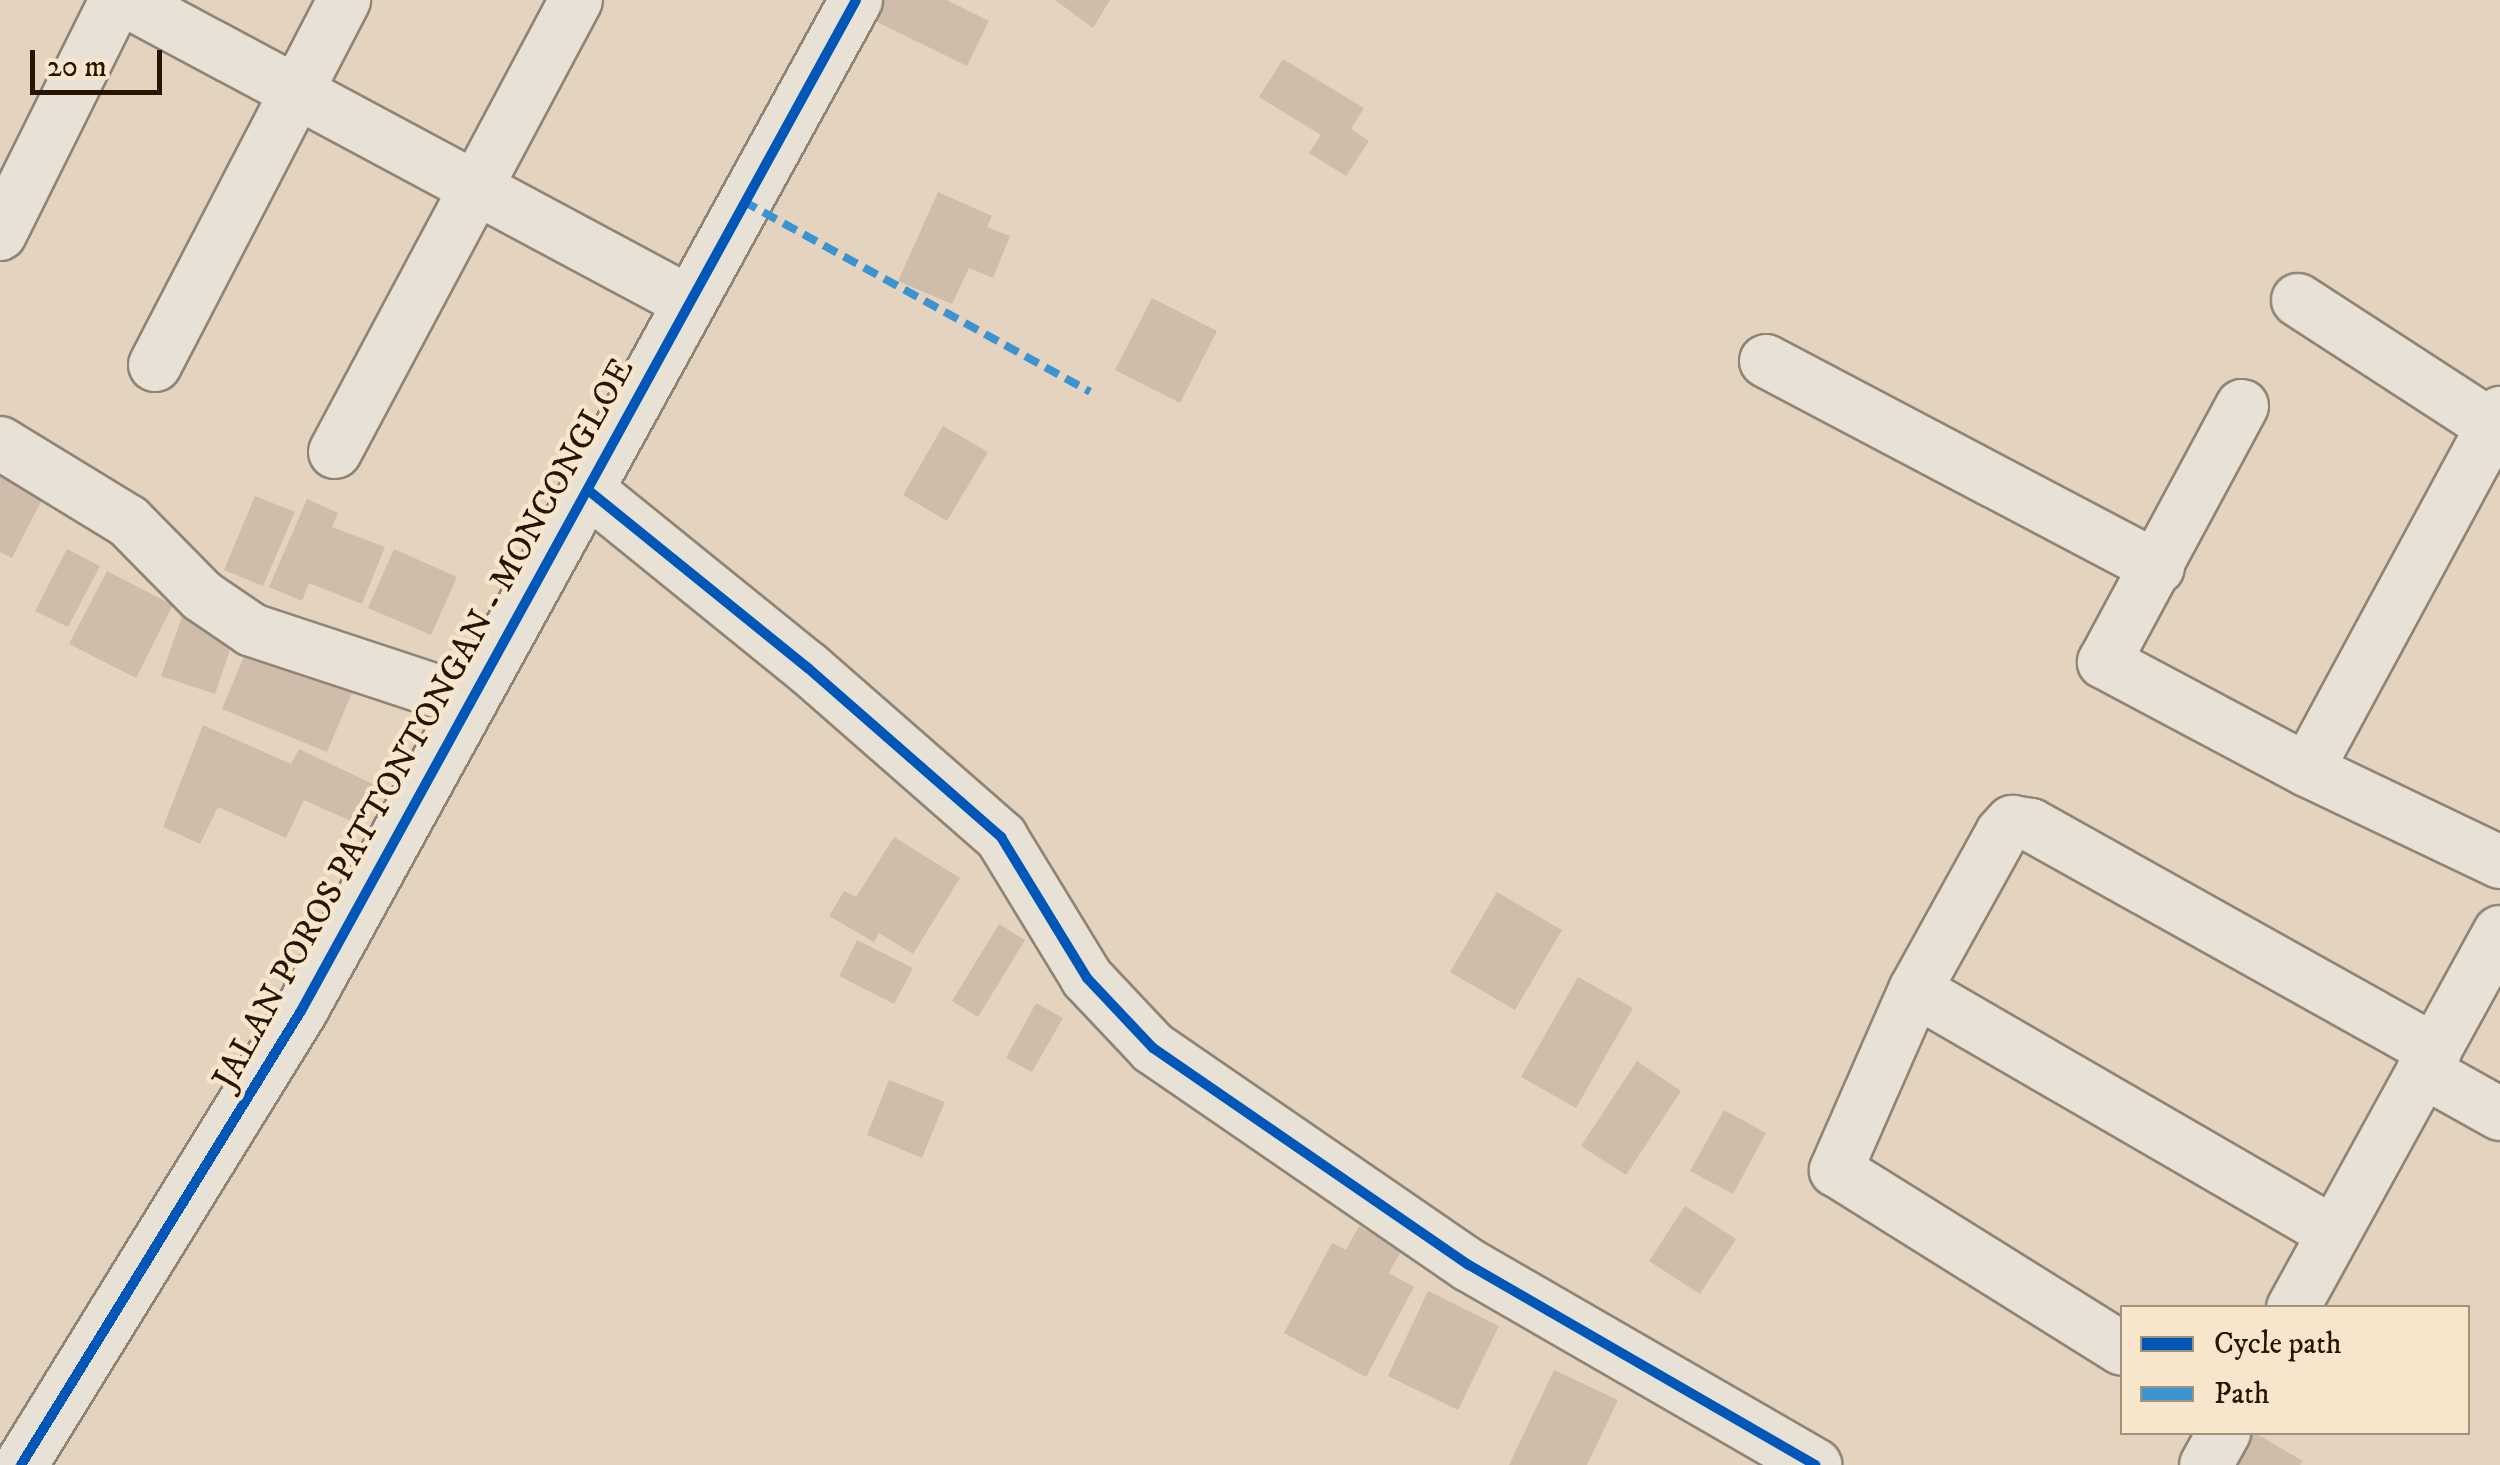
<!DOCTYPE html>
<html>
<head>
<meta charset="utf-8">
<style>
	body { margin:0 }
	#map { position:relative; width:2500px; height:1465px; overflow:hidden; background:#e4d4bf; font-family:"IM FELL DW Pica",serif }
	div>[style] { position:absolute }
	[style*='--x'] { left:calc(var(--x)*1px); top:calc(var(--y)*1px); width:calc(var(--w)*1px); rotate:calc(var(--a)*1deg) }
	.building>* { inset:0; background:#d0bcab }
	.roads { filter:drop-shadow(2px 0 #8f8576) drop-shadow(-2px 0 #8f8576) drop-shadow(0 2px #8f8576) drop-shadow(0 -2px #8f8576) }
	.minor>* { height:52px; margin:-26px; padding:0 26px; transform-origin:26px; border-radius:26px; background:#e8e1d6 }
	.quiet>* { height:8px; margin-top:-4px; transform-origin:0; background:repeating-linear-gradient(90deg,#3b93d0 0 15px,transparent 0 23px) }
	.cycleway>* { height:10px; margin:-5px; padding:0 5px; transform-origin:5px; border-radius:5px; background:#0057b8 }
	span { translate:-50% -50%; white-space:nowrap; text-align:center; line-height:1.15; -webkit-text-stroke:9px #f7e5cc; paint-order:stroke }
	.street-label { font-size:35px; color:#261500 }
	.legend { position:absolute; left:2120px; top:1305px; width:350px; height:130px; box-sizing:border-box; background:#f7e5cc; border:2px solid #a3927a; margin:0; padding:12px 18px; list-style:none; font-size:30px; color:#261500 }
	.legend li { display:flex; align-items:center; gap:20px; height:50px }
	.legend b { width:50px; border:2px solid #a3927a }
	.scale { position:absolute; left:30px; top:50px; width:132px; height:45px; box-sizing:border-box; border:5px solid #261500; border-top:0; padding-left:12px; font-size:30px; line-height:35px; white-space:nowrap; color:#261500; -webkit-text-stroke:8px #f7e5cc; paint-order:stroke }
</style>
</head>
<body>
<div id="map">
	<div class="building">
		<div style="clip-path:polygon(880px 0,947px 0,989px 21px,967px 66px,871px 19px)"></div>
		<div style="clip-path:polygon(1055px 0,1110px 0,1093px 28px)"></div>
		<div style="clip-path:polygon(1283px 59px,1364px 108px,1351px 129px,1369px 141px,1346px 176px,1309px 153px,1321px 135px,1259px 97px)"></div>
		<div style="clip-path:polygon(938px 192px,992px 216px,987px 227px,1010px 236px,993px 278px,969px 268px,952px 304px,898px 281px)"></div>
		<div style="clip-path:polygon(1152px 298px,1217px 331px,1180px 403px,1115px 370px)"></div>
		<div style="clip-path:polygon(943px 426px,988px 452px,947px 521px,903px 495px)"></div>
		<div style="clip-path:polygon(0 461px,49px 486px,12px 558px,0 552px)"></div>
		<div style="clip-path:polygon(255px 496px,295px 512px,263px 586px,224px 570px)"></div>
		<div style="clip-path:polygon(307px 499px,338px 513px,332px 527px,385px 547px,362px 604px,309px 583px,302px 601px,269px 587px)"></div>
		<div style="clip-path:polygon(67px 549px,100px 566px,68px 627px,35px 611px)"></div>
		<div style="clip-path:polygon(394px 549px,457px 577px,431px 635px,368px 608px)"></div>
		<div style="clip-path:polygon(107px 571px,173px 605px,136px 678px,69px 644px)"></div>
		<div style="clip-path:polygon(183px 614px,236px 632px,215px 694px,161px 676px)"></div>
		<div style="clip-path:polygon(249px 644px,354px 688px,327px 752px,222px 709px)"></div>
		<div style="clip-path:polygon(203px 725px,291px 764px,299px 749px,373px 784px,355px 823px,304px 800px,286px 838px,218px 807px,200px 844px,163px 827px)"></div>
		<div style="clip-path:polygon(894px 837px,960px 878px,913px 954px,879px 933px,874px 942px,829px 916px,844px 891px,856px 897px)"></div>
		<div style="clip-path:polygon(1497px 892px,1562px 930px,1515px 1010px,1450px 972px)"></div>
		<div style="clip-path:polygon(999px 924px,1025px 940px,978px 1017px,952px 1001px)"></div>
		<div style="clip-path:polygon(857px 940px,913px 968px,894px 1004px,839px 976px)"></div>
		<div style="clip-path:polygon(1578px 977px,1633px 1008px,1576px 1108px,1521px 1077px)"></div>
		<div style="clip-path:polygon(1036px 1003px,1063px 1018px,1032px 1072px,1006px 1058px)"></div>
		<div style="clip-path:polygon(1637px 1061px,1681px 1091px,1626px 1175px,1581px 1146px)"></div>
		<div style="clip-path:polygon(889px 1080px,945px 1102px,922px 1158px,867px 1135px)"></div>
		<div style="clip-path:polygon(1724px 1110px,1766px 1133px,1733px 1194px,1690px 1171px)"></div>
		<div style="clip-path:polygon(1685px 1206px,1736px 1239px,1700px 1294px,1649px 1261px)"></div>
		<div style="clip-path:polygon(1359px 1226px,1402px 1249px,1389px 1273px,1414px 1287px,1366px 1377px,1284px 1333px,1332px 1243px,1346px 1250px)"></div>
		<div style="clip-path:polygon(1428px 1291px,1499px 1326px,1458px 1410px,1388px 1376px)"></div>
		<div style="clip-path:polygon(1554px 1370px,1618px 1400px,1587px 1465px,1509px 1465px)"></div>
		<div style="clip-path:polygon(2253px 1432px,2303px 1461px,2300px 1465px,2232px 1465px)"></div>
	</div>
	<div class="roads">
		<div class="minor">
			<div style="--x:125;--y:0;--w:640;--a:28.17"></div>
			<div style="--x:0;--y:234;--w:261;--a:-63.6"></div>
			<div style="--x:2298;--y:300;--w:241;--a:33"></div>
			<div style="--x:1766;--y:361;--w:443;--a:27.8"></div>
			<div style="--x:155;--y:365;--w:411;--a:-62.6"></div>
			<div style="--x:2242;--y:406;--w:291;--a:118.3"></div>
			<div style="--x:2104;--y:662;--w:230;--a:28"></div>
			<div style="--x:2307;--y:770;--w:214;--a:25.5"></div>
			<div style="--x:0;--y:443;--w:150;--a:31.4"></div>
			<div style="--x:128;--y:521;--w:105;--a:45.4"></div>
			<div style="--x:202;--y:596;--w:60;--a:34.2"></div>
			<div style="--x:252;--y:630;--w:230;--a:18.3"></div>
			<div style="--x:335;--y:452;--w:512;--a:-61.93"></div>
			<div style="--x:588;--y:490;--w:283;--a:39"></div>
			<div style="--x:808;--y:668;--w:257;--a:41.2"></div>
			<div style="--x:1001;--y:837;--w:165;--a:58.6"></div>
			<div style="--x:1087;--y:978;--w:96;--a:46.7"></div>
			<div style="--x:1153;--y:1048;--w:383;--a:34.5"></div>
			<div style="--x:1469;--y:1265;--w:400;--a:30"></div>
			<div style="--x:2307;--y:770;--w:406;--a:-61.6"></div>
			<div style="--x:1915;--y:990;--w:197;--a:113.7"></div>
			<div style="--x:1836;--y:1170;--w:337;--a:32"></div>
			<div style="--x:2423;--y:1071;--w:88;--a:29.2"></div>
			<div style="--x:2334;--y:1233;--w:484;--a:-149.9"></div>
			<div style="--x:1915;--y:990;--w:179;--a:-61"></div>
			<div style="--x:2002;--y:833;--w:15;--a:-48"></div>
			<div style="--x:2012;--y:822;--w:19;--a:9"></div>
			<div style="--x:2031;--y:825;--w:463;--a:29.2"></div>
			<div style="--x:2293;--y:1308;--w:429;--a:-61.2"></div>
			<div style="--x:21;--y:1465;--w:533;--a:-58.34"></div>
			<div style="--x:301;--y:1011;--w:1153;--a:-61.23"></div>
			<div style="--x:2206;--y:1465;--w:38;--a:-61"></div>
		</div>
	</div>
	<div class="quiet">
		<div style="--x:743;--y:201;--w:396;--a:28.8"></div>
	</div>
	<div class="cycleway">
		<div style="--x:588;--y:490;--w:283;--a:39"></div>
		<div style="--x:808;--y:668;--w:257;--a:41.2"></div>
		<div style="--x:1001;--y:837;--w:165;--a:58.6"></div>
		<div style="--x:1087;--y:978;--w:96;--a:46.7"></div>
		<div style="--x:1153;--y:1048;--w:383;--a:34.5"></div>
		<div style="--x:1469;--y:1265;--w:400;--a:30"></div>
		<div style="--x:21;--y:1465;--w:533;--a:-58.34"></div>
		<div style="--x:301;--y:1011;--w:1153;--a:-61.23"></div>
	</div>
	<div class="street-label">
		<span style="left:424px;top:724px;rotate:-61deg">JALAN POROS PATTONTONGAN - MONCONGLOE</span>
	</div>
	<ul class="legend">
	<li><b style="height:12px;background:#0057b8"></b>Cycle path</li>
	<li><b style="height:12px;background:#3b93d0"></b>Path</li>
	</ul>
	<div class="scale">20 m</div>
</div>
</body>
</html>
